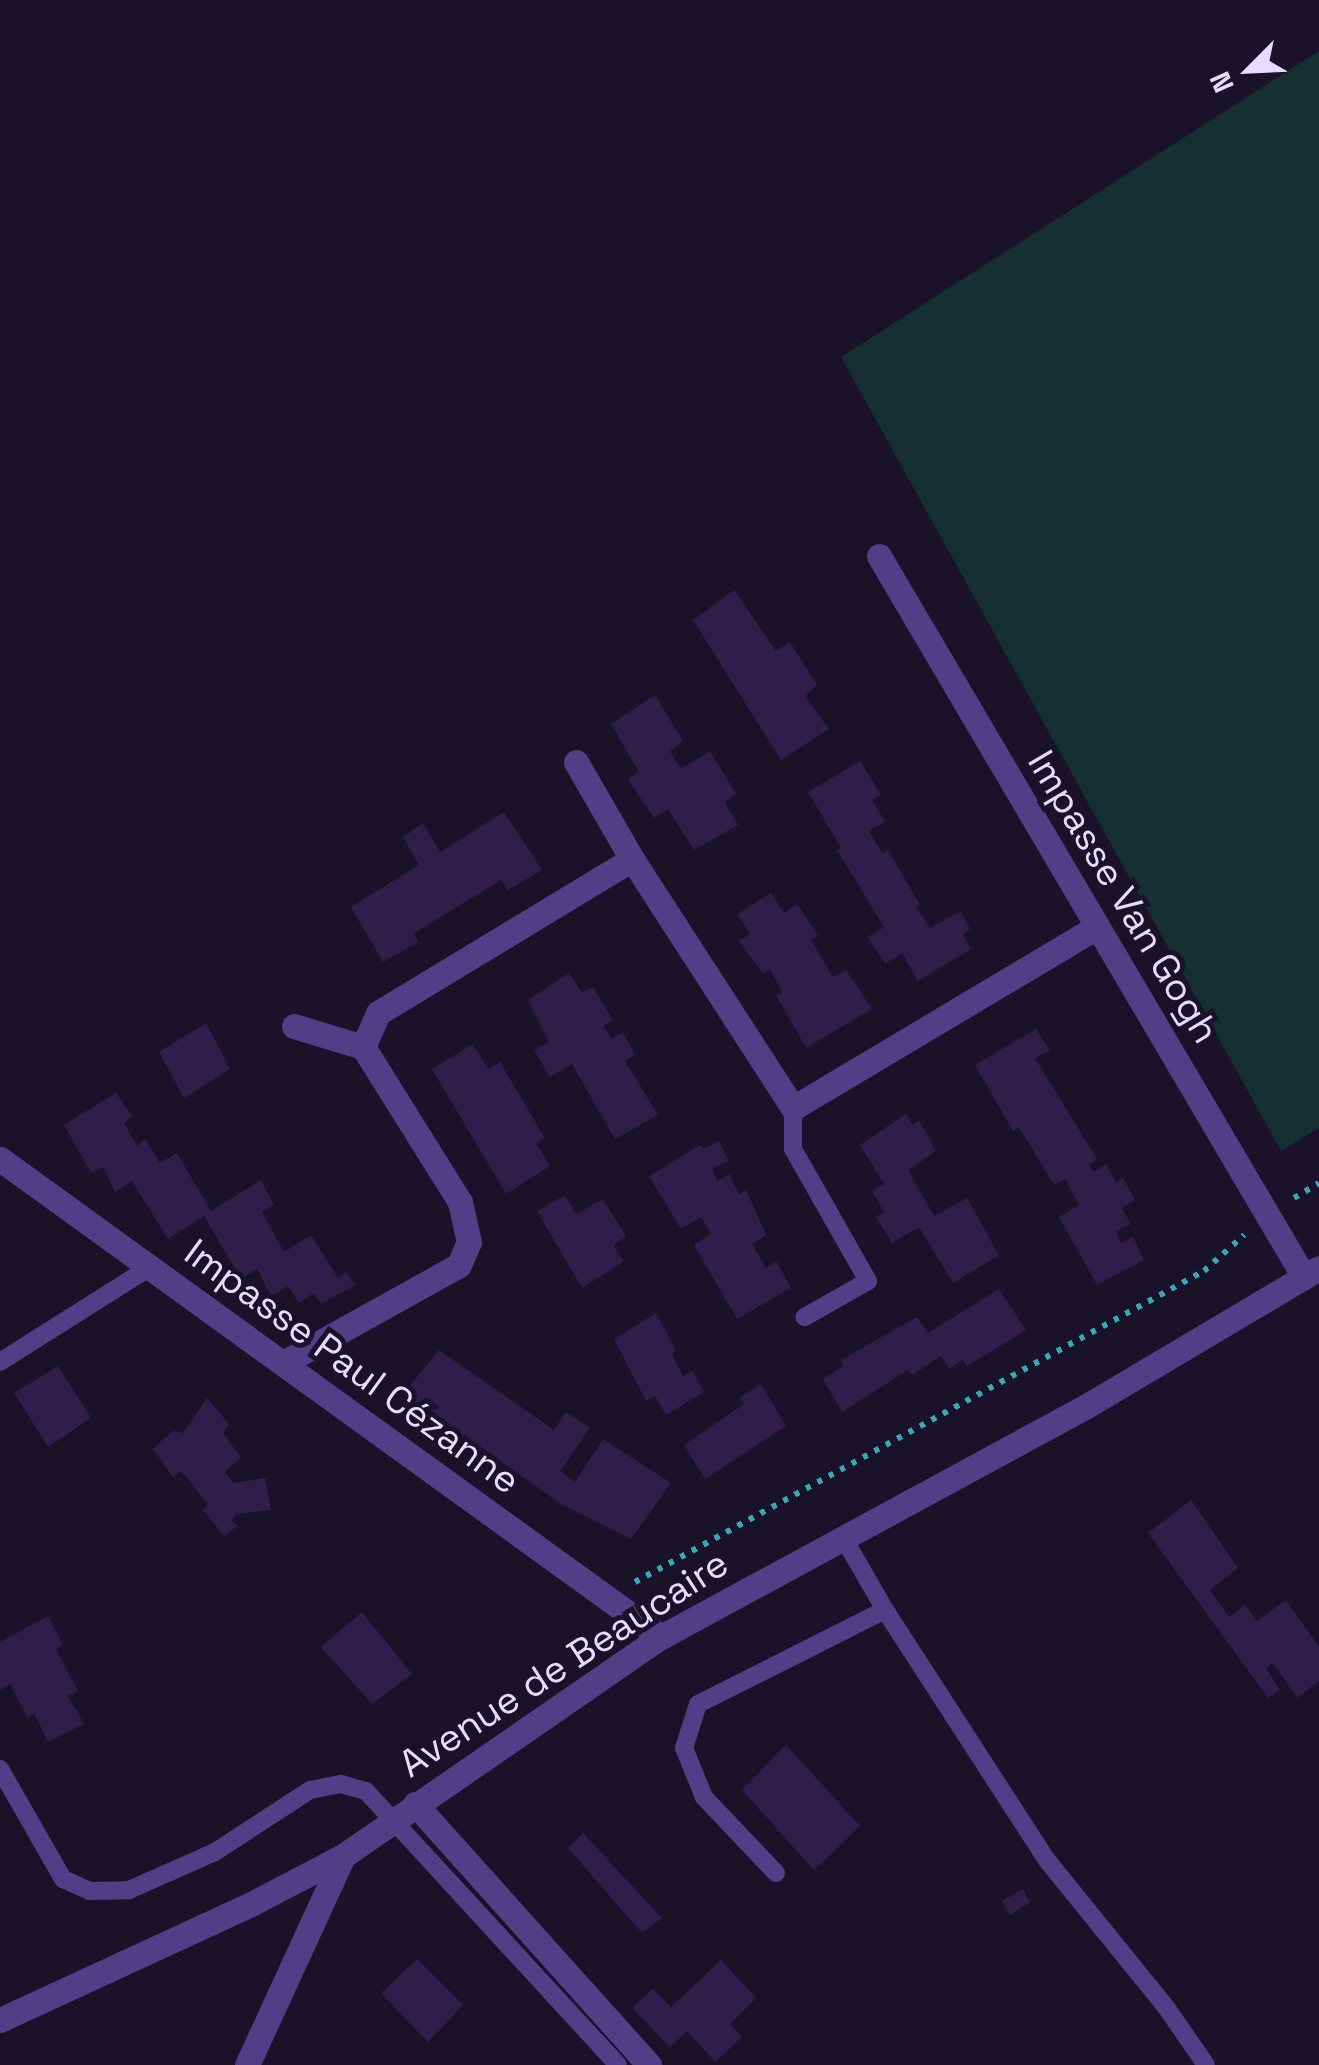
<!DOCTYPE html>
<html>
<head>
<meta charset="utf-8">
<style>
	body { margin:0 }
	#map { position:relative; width:1319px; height:2065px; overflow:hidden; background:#1a1229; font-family:"Space Grotesk",sans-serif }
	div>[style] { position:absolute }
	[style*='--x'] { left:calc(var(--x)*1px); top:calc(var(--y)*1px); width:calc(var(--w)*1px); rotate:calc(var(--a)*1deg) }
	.green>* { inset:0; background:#152f33 }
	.building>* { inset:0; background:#2f1e4a }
	.path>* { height:6px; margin-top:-3px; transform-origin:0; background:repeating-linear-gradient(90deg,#36a9b7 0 5px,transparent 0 13px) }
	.service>* { height:18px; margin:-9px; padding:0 9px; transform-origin:9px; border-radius:9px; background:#4e3f86 }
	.minor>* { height:25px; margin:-12.5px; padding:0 12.5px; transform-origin:12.5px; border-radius:12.5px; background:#4e3f86 }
	.tertiary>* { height:25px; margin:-12.5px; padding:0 12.5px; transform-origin:12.5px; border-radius:12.5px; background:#4e3f86 }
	span { translate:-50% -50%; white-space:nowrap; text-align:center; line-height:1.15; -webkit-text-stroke:10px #1a1229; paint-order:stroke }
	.street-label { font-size:38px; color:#e5dcfe }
	.north { position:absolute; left:1199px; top:20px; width:100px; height:100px; -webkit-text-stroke:8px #1a1229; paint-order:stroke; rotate:246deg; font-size:28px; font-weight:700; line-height:40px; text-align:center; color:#e5dcfe }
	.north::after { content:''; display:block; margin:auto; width:35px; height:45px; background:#e5dcfe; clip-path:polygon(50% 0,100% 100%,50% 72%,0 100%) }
</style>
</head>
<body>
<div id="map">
	<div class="green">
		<div style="clip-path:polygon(1319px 51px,1319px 1128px,1281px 1151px,841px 357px)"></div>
	</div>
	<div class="building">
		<div style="clip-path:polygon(734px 590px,776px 651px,790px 642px,817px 685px,805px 696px,829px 729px,781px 760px,693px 620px)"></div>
		<div style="clip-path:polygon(655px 695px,683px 741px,670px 751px,681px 769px,710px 751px,736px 794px,725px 802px,738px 825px,694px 850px,668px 809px,654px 818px,639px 796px,628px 779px,639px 772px,611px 724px)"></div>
		<div style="clip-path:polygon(860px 761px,881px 795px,872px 800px,885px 822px,869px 831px,882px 853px,888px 850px,920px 905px,916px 907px,930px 928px,960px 911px,970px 929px,963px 934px,971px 949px,918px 981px,902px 953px,885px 964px,868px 937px,884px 927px,837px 850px,841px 848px,808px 792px)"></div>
		<div style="clip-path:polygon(504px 812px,542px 870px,508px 890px,501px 880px,413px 934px,419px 942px,383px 962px,351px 907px,419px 865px,403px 837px,423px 823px,440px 852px)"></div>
		<div style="clip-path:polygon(771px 893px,784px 913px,797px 904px,818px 936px,811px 940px,833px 977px,846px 970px,872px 1009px,806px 1048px,776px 995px,782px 992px,770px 969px,763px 974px,739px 941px,750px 934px,737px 914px)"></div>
		<div style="clip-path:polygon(569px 973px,582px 993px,593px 987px,613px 1020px,603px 1026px,612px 1039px,623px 1032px,635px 1055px,625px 1061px,658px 1115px,615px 1139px,572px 1064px,550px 1077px,534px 1050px,549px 1042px,528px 1000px)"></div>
		<div style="clip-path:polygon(206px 1023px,230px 1069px,184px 1098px,159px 1052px)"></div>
		<div style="clip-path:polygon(1036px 1029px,1050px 1050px,1035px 1058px,1097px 1159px,1089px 1165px,1094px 1172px,1106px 1164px,1116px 1182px,1123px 1178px,1135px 1200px,1122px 1208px,1131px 1224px,1116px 1231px,1121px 1243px,1133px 1237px,1144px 1260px,1097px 1285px,1059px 1217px,1079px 1205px,1065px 1179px,1054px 1185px,1019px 1127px,1013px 1131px,975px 1065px)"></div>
		<div style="clip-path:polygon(473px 1044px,488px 1069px,500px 1062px,545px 1138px,536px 1143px,550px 1166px,506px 1194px,432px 1069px)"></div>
		<div style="clip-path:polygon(116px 1093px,132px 1116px,124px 1123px,137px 1146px,145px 1139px,160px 1163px,177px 1153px,211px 1211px,261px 1180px,274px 1205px,262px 1212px,284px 1252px,311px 1235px,338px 1278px,346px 1272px,355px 1285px,321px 1304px,314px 1293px,299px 1303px,288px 1286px,271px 1296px,257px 1269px,241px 1279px,204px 1216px,168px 1239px,132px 1181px,115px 1192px,103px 1167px,91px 1173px,64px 1125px)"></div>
		<div style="clip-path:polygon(906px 1114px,913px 1125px,919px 1120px,936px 1151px,908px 1170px,934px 1216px,967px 1198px,999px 1255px,953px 1283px,919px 1227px,892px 1243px,876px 1217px,884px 1212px,872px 1191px,884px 1184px,860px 1145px)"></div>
		<div style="clip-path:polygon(719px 1141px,729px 1161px,712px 1169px,718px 1181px,729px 1174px,739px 1194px,746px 1190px,766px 1235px,752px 1244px,766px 1268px,776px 1261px,791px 1288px,737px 1319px,694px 1245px,711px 1234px,701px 1217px,681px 1229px,649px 1176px,700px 1145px,704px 1149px)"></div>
		<div style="clip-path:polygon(565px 1195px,576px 1214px,603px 1199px,626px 1236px,614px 1245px,623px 1262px,582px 1288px,537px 1211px)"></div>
		<div style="clip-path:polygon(999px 1289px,1026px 1330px,967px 1366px,963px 1360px,949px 1369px,941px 1356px,912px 1375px,908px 1370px,842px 1412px,823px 1379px,844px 1366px,841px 1360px,917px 1317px,928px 1333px)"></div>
		<div style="clip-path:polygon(656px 1313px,676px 1350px,672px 1354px,683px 1376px,693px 1371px,704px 1392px,666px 1415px,655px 1396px,646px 1401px,614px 1339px)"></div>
		<div style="clip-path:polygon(439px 1350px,554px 1430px,566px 1412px,590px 1428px,560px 1471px,575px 1482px,603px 1439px,671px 1483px,631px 1539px,561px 1504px,468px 1438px,455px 1455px,445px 1447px,456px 1432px,403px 1394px)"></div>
		<div style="clip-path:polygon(58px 1366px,91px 1418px,48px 1447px,14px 1393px)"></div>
		<div style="clip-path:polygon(761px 1384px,786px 1426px,705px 1479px,684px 1445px,744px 1404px,740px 1397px)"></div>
		<div style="clip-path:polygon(207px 1398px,229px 1424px,223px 1433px,241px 1457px,225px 1472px,233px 1483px,265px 1478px,271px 1510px,237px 1514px,231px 1521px,238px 1526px,224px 1536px,203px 1510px,208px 1504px,181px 1471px,173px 1477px,153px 1449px,173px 1431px,183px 1433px)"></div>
		<div style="clip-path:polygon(1191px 1500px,1238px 1568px,1210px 1590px,1229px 1617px,1245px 1605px,1257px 1621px,1286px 1600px,1319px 1647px,1319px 1681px,1297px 1698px,1273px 1663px,1266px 1668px,1280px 1690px,1268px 1698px,1148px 1533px)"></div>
		<div style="clip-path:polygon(362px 1612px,412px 1674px,372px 1704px,321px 1647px)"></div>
		<div style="clip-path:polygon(48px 1616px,63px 1645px,56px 1649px,78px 1691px,68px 1696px,84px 1724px,48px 1742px,34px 1713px,28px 1718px,10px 1684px,0 1690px,0 1642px)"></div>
		<div style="clip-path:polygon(786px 1745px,860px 1826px,814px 1870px,742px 1790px)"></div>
		<div style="clip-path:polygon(583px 1833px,662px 1918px,642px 1933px,568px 1848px)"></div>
		<div style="clip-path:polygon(1023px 1889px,1030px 1902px,1010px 1915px,1002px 1901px)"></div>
		<div style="clip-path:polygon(417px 1959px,463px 2005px,428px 2042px,381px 1993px)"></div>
		<div style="clip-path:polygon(721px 1960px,756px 1998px,730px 2024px,742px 2037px,715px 2062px,687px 2031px,670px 2047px,632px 2008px,653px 1989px,671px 2007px)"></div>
	</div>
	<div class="path">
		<div style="--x:1294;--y:1198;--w:29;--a:-31"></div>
		<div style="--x:635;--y:1582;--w:648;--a:-28.66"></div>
		<div style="--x:1204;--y:1271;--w:54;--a:-42"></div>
	</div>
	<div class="service">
		<div style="--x:793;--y:1108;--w:41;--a:90"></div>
		<div style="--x:793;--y:1149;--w:152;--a:60.4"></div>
		<div style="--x:868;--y:1281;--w:73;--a:150.3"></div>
		<div style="--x:0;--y:1362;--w:178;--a:-32.3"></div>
		<div style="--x:843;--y:1537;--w:84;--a:60.1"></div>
		<div style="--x:885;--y:1610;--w:297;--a:57.1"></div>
		<div style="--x:1046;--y:1859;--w:191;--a:51"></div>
		<div style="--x:1166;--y:2007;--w:70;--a:55.4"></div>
		<div style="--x:0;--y:1769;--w:127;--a:60.2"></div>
		<div style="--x:63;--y:1879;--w:30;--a:24"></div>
		<div style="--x:90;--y:1891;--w:39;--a:-1"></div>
		<div style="--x:129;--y:1890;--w:94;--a:-23.8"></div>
		<div style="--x:215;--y:1852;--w:113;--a:-33.1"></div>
		<div style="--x:310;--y:1790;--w:32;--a:-11"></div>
		<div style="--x:341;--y:1784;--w:26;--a:16"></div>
		<div style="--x:366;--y:1791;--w:372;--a:47.4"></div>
		<div style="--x:776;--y:1873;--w:105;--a:-133.5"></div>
		<div style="--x:704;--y:1797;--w:53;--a:-112.2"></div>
		<div style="--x:684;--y:1748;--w:46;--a:-72.3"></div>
		<div style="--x:698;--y:1704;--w:209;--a:-26.7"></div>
	</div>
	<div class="minor">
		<div style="--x:879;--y:556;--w:837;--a:59.48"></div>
		<div style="--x:576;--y:762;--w:112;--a:60"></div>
		<div style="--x:294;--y:1026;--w:72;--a:16.9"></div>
		<div style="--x:0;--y:1159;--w:816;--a:35.87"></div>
		<div style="--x:283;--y:1363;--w:201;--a:-29.1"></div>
		<div style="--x:459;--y:1265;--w:25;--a:-67"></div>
		<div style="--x:469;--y:1242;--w:41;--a:-102.7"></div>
		<div style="--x:460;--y:1202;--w:183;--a:-122"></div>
		<div style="--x:363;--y:1047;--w:37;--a:-66"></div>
		<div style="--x:378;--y:1013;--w:297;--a:-31.2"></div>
		<div style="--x:632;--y:859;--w:297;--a:57.1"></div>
		<div style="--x:793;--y:1108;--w:354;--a:-30.8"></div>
		<div style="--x:415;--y:1804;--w:351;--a:48.1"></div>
		<div style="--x:247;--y:2065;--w:230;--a:-65.3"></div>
	</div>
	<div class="tertiary">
		<div style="--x:0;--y:2020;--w:279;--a:-24.8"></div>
		<div style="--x:253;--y:1903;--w:102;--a:-27.6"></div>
		<div style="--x:343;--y:1856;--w:386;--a:-34.6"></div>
		<div style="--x:661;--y:1637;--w:488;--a:-28.5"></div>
		<div style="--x:1090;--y:1404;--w:266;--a:-30.7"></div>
	</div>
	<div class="street-label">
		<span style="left:1123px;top:897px;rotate:59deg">Impasse Van Gogh</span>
		<span style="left:352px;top:1367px;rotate:36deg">Impasse Paul Cézanne</span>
		<span style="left:564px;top:1664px;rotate:-33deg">Avenue de Beaucaire</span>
	</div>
	<div class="north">N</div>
</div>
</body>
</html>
